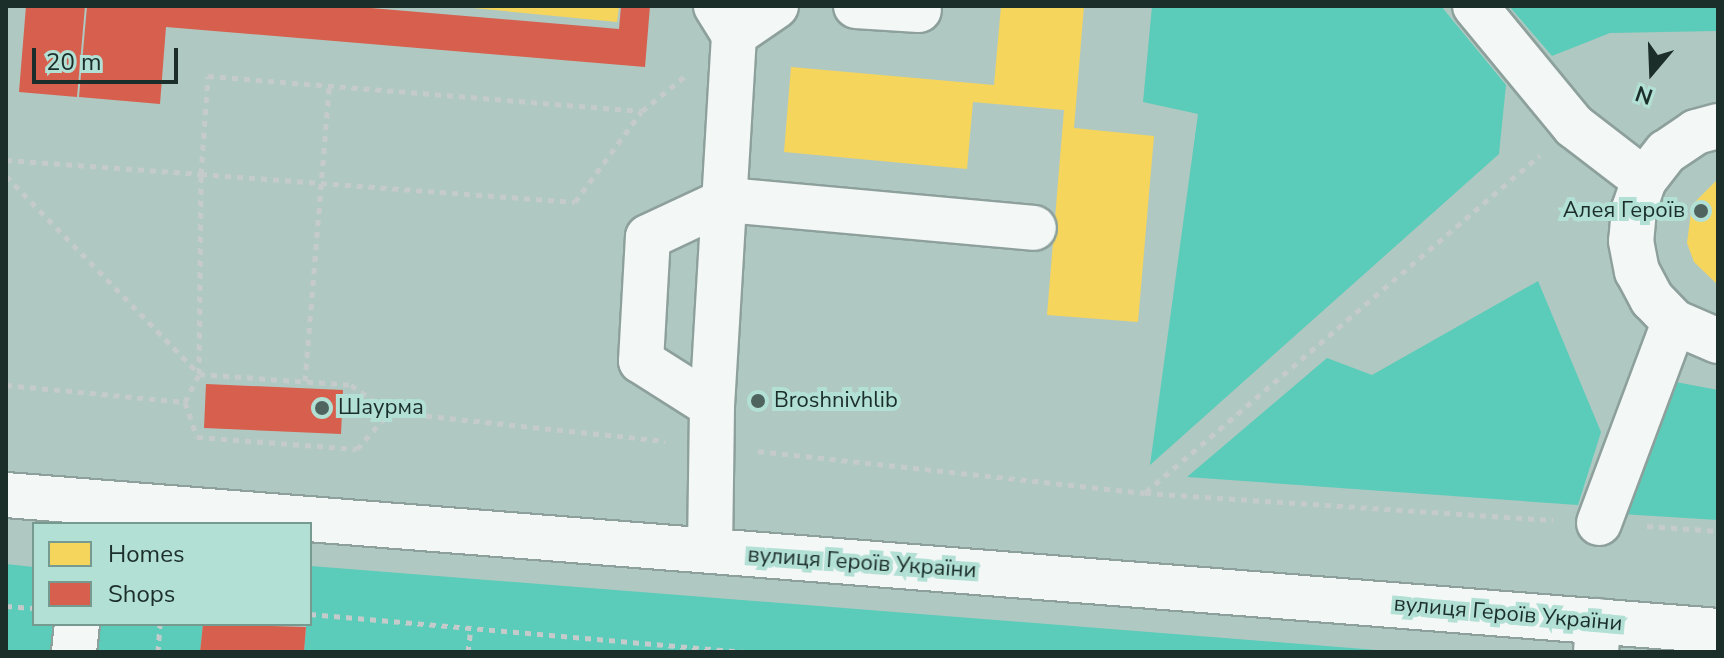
<!DOCTYPE html>
<html>
<head>
<meta charset="utf-8">
<style>
	body { margin:0 }
	#map { position:relative; width:1724px; height:658px; overflow:hidden; background:#b0c8c2; font-family:"Nunito Sans",sans-serif }
	div>[style] { position:absolute }
	[style*='--x'] { left:calc(var(--x)*1px); top:calc(var(--y)*1px); width:calc(var(--w)*1px); rotate:calc(var(--a)*1deg) }
	.green>* { inset:0; background:#5bccb9 }
	.homes>* { inset:0; background:#f6d55c }
	.shops>* { inset:0; background:#d6604d }
	.path>* { height:5px; margin-top:-2.5px; transform-origin:0; background:repeating-linear-gradient(90deg,#c4cbca 0 6px,transparent 0 12px) }
	.roads { filter:drop-shadow(2px 0 #8da09c) drop-shadow(-2px 0 #8da09c) drop-shadow(0 2px #8da09c) drop-shadow(0 -2px #8da09c) }
	.minor>* { height:44px; margin:-22px; padding:0 22px; transform-origin:22px; border-radius:22px; background:#f3f7f6 }
	.major>* { height:44px; margin:-22px; padding:0 22px; transform-origin:22px; border-radius:22px; background:#f3f7f6 }
	.dots>* { width:22px; height:22px; translate:-50% -50%; box-sizing:border-box; border:4px solid #b2e0d4; border-radius:50% }
	span { translate:-50% -50%; white-space:nowrap; text-align:center; line-height:1.15; -webkit-text-stroke:8px #b2e0d4; paint-order:stroke }
	.poi-label { font-size:22px; color:#1c2e2a }
	.right { translate:-100% -50%; text-align:right }
	.left { translate:0 -50%; text-align:left }
	.street-label { font-size:22px; color:#1c2e2a }
	.frame { position:absolute; inset:0; border:8px solid #1c2e2a; pointer-events:none }
	.legend { position:absolute; left:32px; top:522px; width:280px; height:104px; box-sizing:border-box; background:#b2e0d4; border:2px solid #769990; margin:0; padding:10px 14px; list-style:none; font-size:24px; color:#1c2e2a }
	.legend li { display:flex; align-items:center; gap:16px; height:40px }
	.legend b { width:40px; border:2px solid #769990 }
	.north { position:absolute; left:1612px; top:32px; width:80px; height:80px; -webkit-text-stroke:6px #b2e0d4; paint-order:stroke; rotate:199deg; font-size:22px; font-weight:700; line-height:32px; text-align:center; color:#1c2e2a }
	.north::after { content:''; display:block; margin:auto; width:28px; height:36px; background:#1c2e2a; clip-path:polygon(50% 0,100% 100%,50% 72%,0 100%) }
	.scale { position:absolute; left:32px; top:48px; width:146px; height:36px; box-sizing:border-box; border:4px solid #1c2e2a; border-top:0; padding-left:10px; font-size:24px; line-height:28px; white-space:nowrap; color:#1c2e2a; -webkit-text-stroke:6px #b2e0d4; paint-order:stroke }
</style>
</head>
<body>
<div id="map">
	<div class="green">
		<div style="clip-path:polygon(1152px 6px,1441px 6px,1506px 85px,1499px 154px,1150px 465px,1198px 114px,1143px 102px)"></div>
		<div style="clip-path:polygon(1509px 6px,1718px 6px,1718px 31px,1610px 33px,1552px 56px)"></div>
		<div style="clip-path:polygon(1538px 281px,1601px 432px,1578px 505px,1187px 477px,1327px 358px,1372px 375px)"></div>
		<div style="clip-path:polygon(1665px 380px,1718px 390px,1718px 520px,1621px 514px)"></div>
		<div style="clip-path:polygon(6px 564px,34px 567px,34px 624px,203px 624px,200px 652px,6px 651px)"></div>
		<div style="clip-path:polygon(311px 566px,1402px 652px,304px 652px)"></div>
	</div>
	<div class="homes">
		<div style="clip-path:polygon(452px 6px,619px 6px,617px 22px)"></div>
		<div style="clip-path:polygon(1001px 6px,1084px 6px,1074px 128px,1154px 136px,1138px 322px,1047px 315px,1064px 110px,973px 102px,967px 169px,784px 152px,791px 67px,994px 85px)"></div>
		<div style="clip-path:polygon(1718px 179px,1718px 285px,1694px 262px,1687px 243px,1692px 205px)"></div>
	</div>
	<div class="shops">
		<div style="clip-path:polygon(26px 6px,85px 6px,77px 97px,19px 92px)"></div>
		<div style="clip-path:polygon(87px 6px,347px 6px,619px 29px,621px 6px,650px 6px,645px 67px,166px 27px,160px 104px,79px 97px)"></div>
		<div style="clip-path:polygon(206px 384px,343px 390px,341px 434px,204px 428px)"></div>
		<div style="clip-path:polygon(203px 624px,306px 627px,304px 652px,200px 652px)"></div>
	</div>
	<div class="path">
		<div style="--x:6;--y:160;--w:196;--a:4.1"></div>
		<div style="--x:201;--y:174;--w:98;--a:-85.9"></div>
		<div style="--x:208;--y:76;--w:435;--a:4.6"></div>
		<div style="--x:642;--y:111;--w:54;--a:-39"></div>
		<div style="--x:6;--y:176;--w:275;--a:45.7"></div>
		<div style="--x:199;--y:374;--w:200;--a:-89.4"></div>
		<div style="--x:201;--y:174;--w:375;--a:4.3"></div>
		<div style="--x:575;--y:202;--w:112;--a:-53.7"></div>
		<div style="--x:305;--y:381;--w:294;--a:-85.3"></div>
		<div style="--x:6;--y:385;--w:180;--a:5.4"></div>
		<div style="--x:185;--y:402;--w:37;--a:71"></div>
		<div style="--x:197;--y:437;--w:160;--a:4.3"></div>
		<div style="--x:357;--y:449;--w:50;--a:-48.3"></div>
		<div style="--x:390;--y:412;--w:277;--a:6"></div>
		<div style="--x:185;--y:402;--w:31;--a:-63"></div>
		<div style="--x:199;--y:374;--w:152;--a:4.1"></div>
		<div style="--x:351;--y:385;--w:47;--a:34.7"></div>
		<div style="--x:758;--y:451;--w:389;--a:6.2"></div>
		<div style="--x:1145;--y:493;--w:409;--a:3.8"></div>
		<div style="--x:1146;--y:492;--w:518;--a:-40.54"></div>
		<div style="--x:1647;--y:526;--w:71;--a:4"></div>
		<div style="--x:6;--y:606;--w:27;--a:4"></div>
		<div style="--x:310;--y:614;--w:439;--a:5"></div>
		<div style="--x:158;--y:652;--w:28;--a:-86"></div>
		<div style="--x:468;--y:652;--w:24;--a:-83"></div>
	</div>
	<div class="roads">
		<div class="minor">
			<div style="--x:856;--y:6;--w:63;--a:3.6"></div>
			<div style="--x:1475;--y:6;--w:156;--a:50.5"></div>
			<div style="--x:1574;--y:126;--w:88;--a:37.6"></div>
			<div style="--x:734;--y:35;--w:51;--a:-34.6"></div>
			<div style="--x:1718;--y:126;--w:23;--a:165"></div>
			<div style="--x:1696;--y:132;--w:36;--a:146"></div>
			<div style="--x:1666;--y:152;--w:36;--a:128"></div>
			<div style="--x:1644;--y:180;--w:31;--a:109"></div>
			<div style="--x:1634;--y:209;--w:32;--a:95"></div>
			<div style="--x:1631;--y:241;--w:31;--a:79"></div>
			<div style="--x:1637;--y:271;--w:32;--a:62"></div>
			<div style="--x:1652;--y:299;--w:32;--a:46"></div>
			<div style="--x:1674;--y:322;--w:48;--a:23.4"></div>
			<div style="--x:712;--y:406;--w:84;--a:-147.6"></div>
			<div style="--x:641;--y:361;--w:124;--a:-86.8"></div>
			<div style="--x:648;--y:237;--w:87;--a:-25.1"></div>
			<div style="--x:727;--y:200;--w:308;--a:5.2"></div>
			<div style="--x:1599;--y:523;--w:215;--a:-69.5"></div>
			<div style="--x:710;--y:551;--w:145;--a:-89.2"></div>
			<div style="--x:712;--y:406;--w:372;--a:-86.6"></div>
			<div style="--x:734;--y:35;--w:34;--a:-122"></div>
			<div style="--x:74;--y:652;--w:28;--a:-84"></div>
			<div style="--x:1596;--y:652;--w:31;--a:-86"></div>
		</div>
		<div class="major">
			<div style="--x:6;--y:495;--w:1717;--a:4.54"></div>
		</div>
	</div>
	<div class="dots">
		<div style="left:1701px;top:211px;background:#50645f"></div>
		<div style="left:758px;top:401px;background:#50645f"></div>
		<div style="left:322px;top:408px;background:#50645f"></div>
	</div>
	<div class="poi-label">
		<span class="right" style="left:1685px;top:211px">Алея Героїв</span>
		<span class="left" style="left:774px;top:401px">Broshnivhlib</span>
		<span class="left" style="left:338px;top:408px">Шаурма</span>
	</div>
	<div class="street-label">
		<span style="left:862px;top:563px;rotate:4deg">вулиця Героїв України</span>
		<span style="left:1508px;top:614px;rotate:5deg">вулиця Героїв України</span>
	</div>
	<div class="frame"></div>
	<ul class="legend">
	<li><b style="height:22px;background:#f6d55c"></b>Homes</li>
	<li><b style="height:22px;background:#d6604d"></b>Shops</li>
	</ul>
	<div class="north">N</div>
	<div class="scale">20 m</div>
</div>
</body>
</html>
